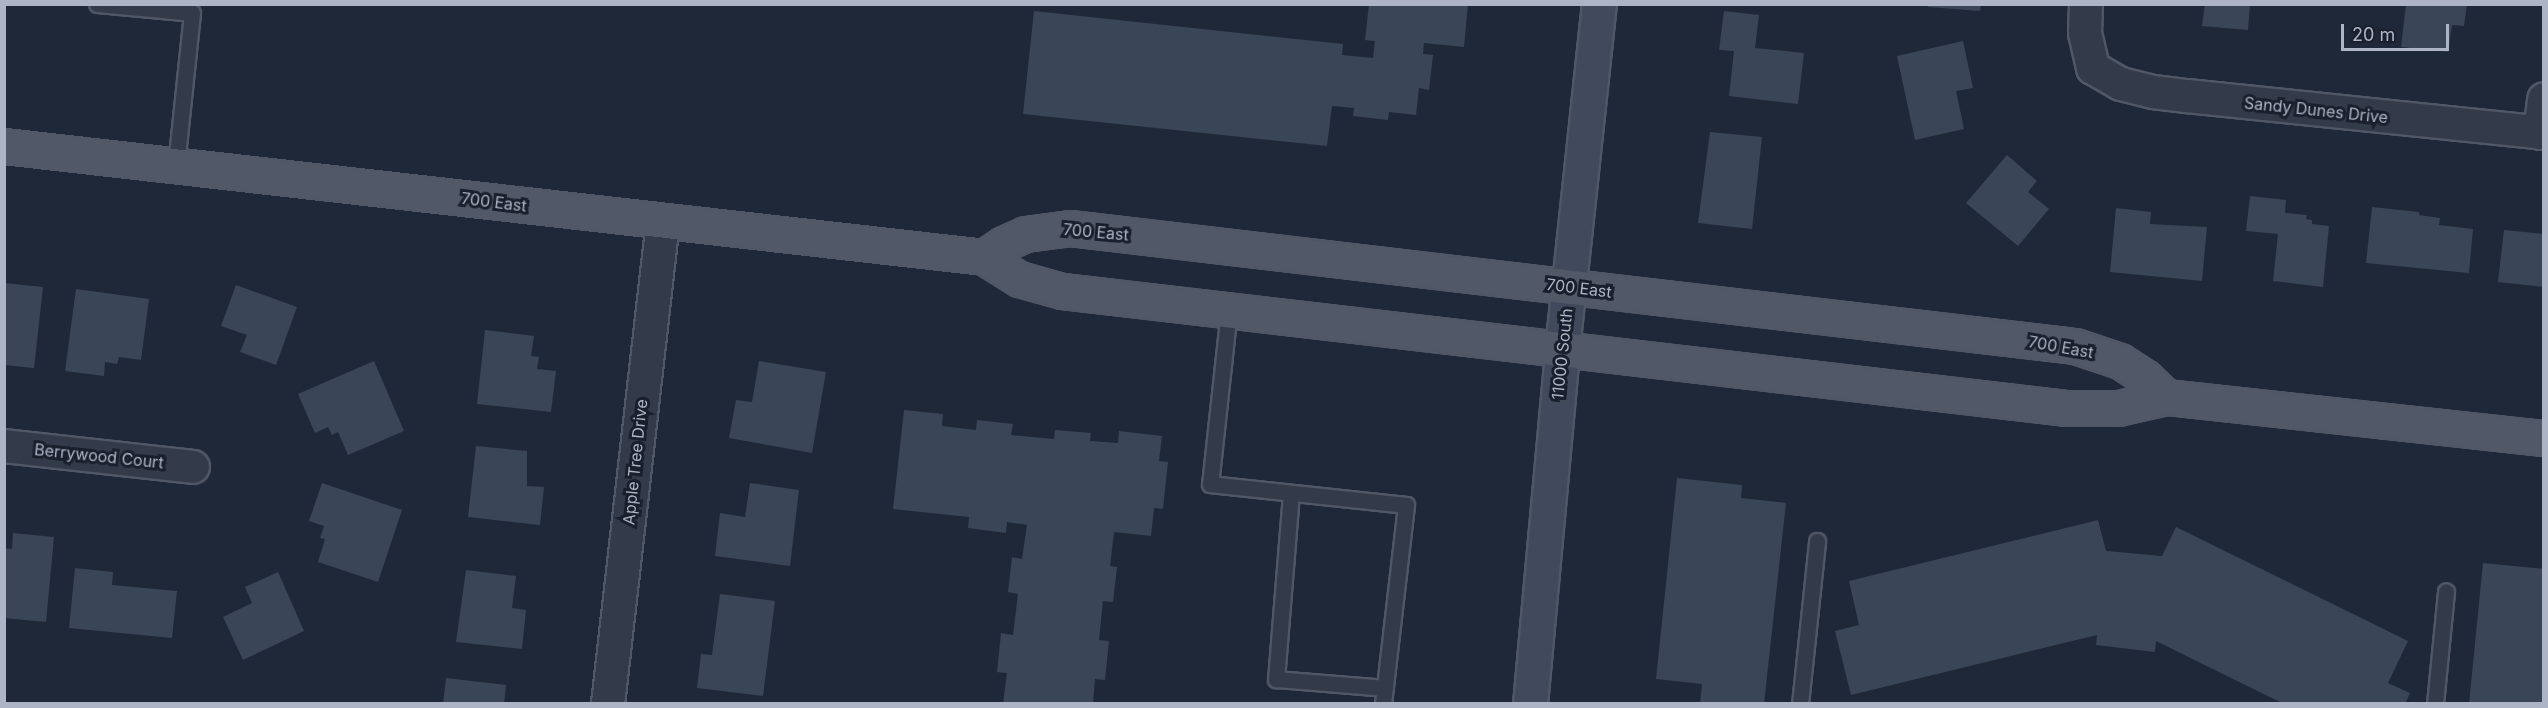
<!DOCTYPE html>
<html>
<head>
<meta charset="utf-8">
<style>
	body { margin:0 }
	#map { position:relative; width:2548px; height:708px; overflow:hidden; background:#1f2838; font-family:Inter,sans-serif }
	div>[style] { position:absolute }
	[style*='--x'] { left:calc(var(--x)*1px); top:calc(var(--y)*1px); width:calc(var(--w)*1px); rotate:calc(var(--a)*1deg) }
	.building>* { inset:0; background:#3b4558 }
	.roads { filter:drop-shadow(2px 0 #505766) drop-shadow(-2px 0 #505766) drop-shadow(0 2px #505766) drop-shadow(0 -2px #505766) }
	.lane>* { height:15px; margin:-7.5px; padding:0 7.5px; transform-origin:7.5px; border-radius:7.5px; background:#333a49 }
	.street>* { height:32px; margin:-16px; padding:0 16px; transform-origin:16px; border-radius:16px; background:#333a49 }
	.secondary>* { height:33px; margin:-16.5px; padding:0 16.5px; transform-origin:16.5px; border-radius:16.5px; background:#41495c }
	.primary>* { height:33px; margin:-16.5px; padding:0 16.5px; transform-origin:16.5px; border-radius:16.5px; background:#515969 }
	span { translate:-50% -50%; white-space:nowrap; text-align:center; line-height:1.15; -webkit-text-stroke:6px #191f2d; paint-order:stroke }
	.street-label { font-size:16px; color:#adb4c5 }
	.frame { position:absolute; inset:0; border:6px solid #adb4c5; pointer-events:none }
	.scale { position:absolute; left:2341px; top:24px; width:108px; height:27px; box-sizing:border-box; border:3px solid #adb4c5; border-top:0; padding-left:8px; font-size:18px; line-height:21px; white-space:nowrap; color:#adb4c5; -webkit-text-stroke:4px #191f2d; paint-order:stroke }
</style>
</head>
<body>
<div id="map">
	<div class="building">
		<div style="clip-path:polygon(1369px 4px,1468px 4px,1464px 47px,1424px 43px,1423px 54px,1433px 55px,1429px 90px,1419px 88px,1416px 115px,1389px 112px,1388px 120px,1353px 116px,1354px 108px,1332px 106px,1327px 146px,1023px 114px,1034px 11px,1343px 44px,1342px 55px,1373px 58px,1375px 41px,1365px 40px)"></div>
		<div style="clip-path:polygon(1928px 4px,1981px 4px,1980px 11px,1928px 7px)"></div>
		<div style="clip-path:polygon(2205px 4px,2250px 4px,2248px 30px,2202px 26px)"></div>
		<div style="clip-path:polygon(2406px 4px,2467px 4px,2464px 26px,2452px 25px,2448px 52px,2401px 47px)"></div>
		<div style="clip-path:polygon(1724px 11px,1759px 15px,1755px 48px,1804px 53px,1798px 104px,1729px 96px,1734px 51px,1719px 50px)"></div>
		<div style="clip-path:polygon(1963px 41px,1973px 88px,1956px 91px,1964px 129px,1915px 140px,1897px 56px)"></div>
		<div style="clip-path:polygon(1710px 132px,1762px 137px,1752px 229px,1698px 223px)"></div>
		<div style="clip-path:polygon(2007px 155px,2037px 181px,2028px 192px,2049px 209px,2018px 246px,1966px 203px)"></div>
		<div style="clip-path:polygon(2250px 196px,2286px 200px,2285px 213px,2307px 215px,2306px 219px,2312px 220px,2312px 224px,2329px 226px,2323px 287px,2273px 281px,2278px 234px,2246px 231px)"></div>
		<div style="clip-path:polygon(2372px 207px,2419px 212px,2419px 215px,2440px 218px,2439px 225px,2473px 229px,2469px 273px,2366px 263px)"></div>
		<div style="clip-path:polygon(2116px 208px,2151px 212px,2150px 224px,2207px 227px,2202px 281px,2110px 272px)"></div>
		<div style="clip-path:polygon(2504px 230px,2544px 234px,2544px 287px,2498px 282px)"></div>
		<div style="clip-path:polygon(4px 283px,43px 287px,34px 368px,4px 365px)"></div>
		<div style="clip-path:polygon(236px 285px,297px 307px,276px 365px,240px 352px,247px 335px,221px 326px)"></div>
		<div style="clip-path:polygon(76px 289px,149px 299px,141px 360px,119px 357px,117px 364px,105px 362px,104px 376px,65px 371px)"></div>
		<div style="clip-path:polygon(485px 330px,534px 336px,531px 356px,539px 357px,537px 369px,556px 371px,551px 412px,477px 404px)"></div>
		<div style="clip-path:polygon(374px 361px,404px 431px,348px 455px,338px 432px,332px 435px,328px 427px,315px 433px,298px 394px)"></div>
		<div style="clip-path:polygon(759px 361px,826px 372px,812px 453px,729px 438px,736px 400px,752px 402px)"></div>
		<div style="clip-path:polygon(904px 410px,943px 414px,942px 426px,976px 430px,977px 420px,1013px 424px,1011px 435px,1054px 439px,1055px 430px,1091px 433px,1090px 441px,1118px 443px,1119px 431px,1162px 436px,1159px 461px,1168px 462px,1163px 509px,1154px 508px,1151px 536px,1114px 532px,1110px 566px,1117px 567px,1113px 602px,1103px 601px,1099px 640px,1109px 641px,1105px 680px,1095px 679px,1093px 704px,1003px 704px,1007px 673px,997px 672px,1001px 633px,1013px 635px,1018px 594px,1008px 592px,1012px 557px,1022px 559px,1027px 525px,1007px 522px,1006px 533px,968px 528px,969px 517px,893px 509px)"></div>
		<div style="clip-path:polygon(476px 446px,527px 451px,527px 486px,544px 487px,540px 525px,468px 517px)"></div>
		<div style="clip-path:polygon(1677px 478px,1742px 485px,1741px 498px,1786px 503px,1764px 704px,1700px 704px,1702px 684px,1656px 679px)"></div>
		<div style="clip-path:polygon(322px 483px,402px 510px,378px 582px,318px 562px,325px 539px,320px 538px,324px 526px,309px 521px)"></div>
		<div style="clip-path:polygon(750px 483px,799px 490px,790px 566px,715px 556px,720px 513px,745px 517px)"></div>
		<div style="clip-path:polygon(2098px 520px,2106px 551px,2162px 556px,2176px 527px,2408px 641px,2388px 683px,2410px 693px,2405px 704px,2284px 704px,2156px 641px,2155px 652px,2096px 645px,2097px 635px,1851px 695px,1835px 631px,1859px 625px,1849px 581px)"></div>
		<div style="clip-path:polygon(13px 533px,54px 537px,46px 622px,4px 618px,4px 548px,12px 549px)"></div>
		<div style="clip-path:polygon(2483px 563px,2544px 569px,2544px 704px,2469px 704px)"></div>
		<div style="clip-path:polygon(75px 568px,113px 572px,112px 585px,177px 591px,172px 638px,69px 628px)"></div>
		<div style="clip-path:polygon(466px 570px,516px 576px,512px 608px,526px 610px,522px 649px,456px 642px)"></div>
		<div style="clip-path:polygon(278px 572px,304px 631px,243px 660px,223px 617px,252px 603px,245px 587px)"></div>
		<div style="clip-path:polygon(720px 594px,775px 601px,763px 696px,697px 688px,701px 654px,712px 655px)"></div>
		<div style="clip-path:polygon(446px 678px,506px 685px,504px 704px,443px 704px)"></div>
	</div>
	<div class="roads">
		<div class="lane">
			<div style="--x:97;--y:4;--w:95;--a:5.4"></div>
			<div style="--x:192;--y:13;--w:153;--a:96"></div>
			<div style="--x:1229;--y:310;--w:175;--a:96.2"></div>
			<div style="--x:1210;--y:484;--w:197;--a:6.1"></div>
			<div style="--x:1406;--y:505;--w:200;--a:96.6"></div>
			<div style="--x:1291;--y:493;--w:187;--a:94.6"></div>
			<div style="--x:1276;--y:679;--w:109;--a:4.7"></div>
			<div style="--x:1800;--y:704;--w:164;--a:-84"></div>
			<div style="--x:2435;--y:704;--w:113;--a:-84.4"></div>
		</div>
		<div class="street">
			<div style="--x:2086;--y:4;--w:29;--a:92"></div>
			<div style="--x:2085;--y:33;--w:36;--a:77"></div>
			<div style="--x:2093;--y:68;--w:32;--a:30"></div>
			<div style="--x:2121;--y:84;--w:33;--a:14"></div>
			<div style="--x:2153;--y:92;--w:34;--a:7"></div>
			<div style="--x:2187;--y:96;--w:359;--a:5.9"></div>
			<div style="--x:2540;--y:133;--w:34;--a:-83"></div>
			<div style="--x:4;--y:446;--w:190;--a:6.3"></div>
			<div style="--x:608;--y:704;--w:486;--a:-83.5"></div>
		</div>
		<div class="secondary">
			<div style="--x:1530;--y:704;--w:356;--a:-84.8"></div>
			<div style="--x:1562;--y:349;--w:347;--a:-83.9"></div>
		</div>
		<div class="primary">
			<div style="--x:4;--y:146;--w:986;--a:6.46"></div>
			<div style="--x:984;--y:257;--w:41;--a:32.2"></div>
			<div style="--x:1019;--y:279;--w:45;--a:15.6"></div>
			<div style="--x:1062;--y:291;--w:1012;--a:6.64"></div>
			<div style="--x:2067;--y:408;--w:51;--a:0"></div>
			<div style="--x:2118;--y:408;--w:49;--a:-12.9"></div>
			<div style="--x:2166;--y:397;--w:380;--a:6.2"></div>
			<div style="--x:984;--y:257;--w:23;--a:-34"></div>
			<div style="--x:1003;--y:244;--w:24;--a:-24"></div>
			<div style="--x:1025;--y:234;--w:45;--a:-7.6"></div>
			<div style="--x:1070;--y:228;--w:1012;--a:6.7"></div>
			<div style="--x:2075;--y:346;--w:47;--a:18.4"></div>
			<div style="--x:2120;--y:361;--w:30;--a:33"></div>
			<div style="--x:2145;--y:377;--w:29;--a:44"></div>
		</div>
	</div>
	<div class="street-label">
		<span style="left:2316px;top:110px;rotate:6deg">Sandy Dunes Drive</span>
		<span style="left:494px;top:202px;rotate:7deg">700 East</span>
		<span style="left:1096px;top:232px;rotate:5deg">700 East</span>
		<span style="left:1579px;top:288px;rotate:7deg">700 East</span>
		<span style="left:2061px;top:347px;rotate:10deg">700 East</span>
		<span style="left:1562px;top:354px;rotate:-84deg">11000 South</span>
		<span style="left:99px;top:456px;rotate:6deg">Berrywood Court</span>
		<span style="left:635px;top:462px;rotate:-84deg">Apple Tree Drive</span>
	</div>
	<div class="frame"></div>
	<div class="scale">20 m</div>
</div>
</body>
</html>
